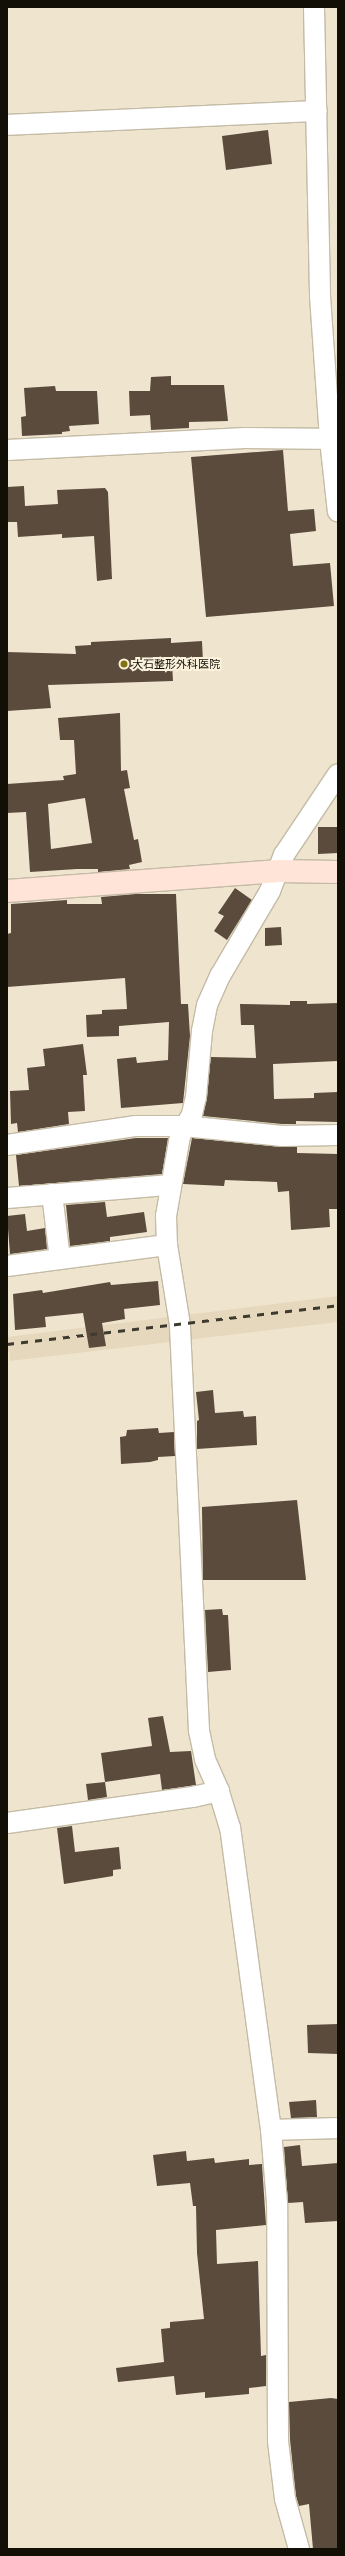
<!DOCTYPE html>
<html>
<head>
<meta charset="utf-8">
<style>
	body { margin:0 }
	#map { position:relative; width:345px; height:2556px; overflow:hidden; background:#efe5cf; font-family:Barlow,"Noto Sans JP",sans-serif }
	div>[style] { position:absolute }
	[style*='--x'] { left:calc(var(--x)*1px); top:calc(var(--y)*1px); width:calc(var(--w)*1px); rotate:calc(var(--a)*1deg) }
	.built>* { inset:0; background:#e5d8bc }
	.building>* { inset:0; background:#5a4b3c }
	.roads { filter:drop-shadow(1px 0 #c4bba6) drop-shadow(-1px 0 #c4bba6) drop-shadow(0 1px #c4bba6) drop-shadow(0 -1px #c4bba6) }
	.street>* { height:20px; margin:-10px; padding:0 10px; transform-origin:10px; border-radius:10px; background:#fff }
	.secondary>* { height:22px; margin:-11px; padding:0 11px; transform-origin:11px; border-radius:11px; background:#ffe4d7 }
	.rail>* { height:3px; margin-top:-1.5px; transform-origin:0; background:repeating-linear-gradient(90deg,#3e3a2f 0 7px,transparent 0 14px) }
	.dots>* { width:11px; height:11px; translate:-50% -50%; box-sizing:border-box; border:2px solid #fcf2dc; border-radius:50% }
	span { translate:-50% -50%; white-space:nowrap; text-align:center; line-height:1.15; -webkit-text-stroke:4px #fcf2dc; paint-order:stroke }
	.poi-label { font-size:11px; color:#120f07 }
	.left { translate:0 -50%; text-align:left }
	.frame { position:absolute; inset:0; border:8px solid #120f07; pointer-events:none }
</style>
</head>
<body>
<div id="map">
	<div class="built">
		<div style="clip-path:polygon(338px 1296px,338px 1322px,10px 1361px,10px 1351px,7px 1352px,7px 1337px)"></div>
	</div>
	<div class="building">
		<div style="clip-path:polygon(268px 130px,272px 164px,226px 170px,222px 136px)"></div>
		<div style="clip-path:polygon(171px 376px,171px 385px,224px 385px,228px 421px,189px 422px,189px 428px,151px 430px,150px 415px,130px 416px,129px 391px,150px 391px,151px 377px)"></div>
		<div style="clip-path:polygon(55px 386px,56px 391px,97px 391px,99px 424px,69px 426px,70px 431px,62px 432px,62px 434px,22px 436px,21px 417px,26px 416px,24px 388px)"></div>
		<div style="clip-path:polygon(283px 450px,288px 511px,314px 509px,316px 531px,290px 534px,293px 566px,330px 563px,334px 606px,206px 617px,191px 457px)"></div>
		<div style="clip-path:polygon(24px 486px,25px 506px,58px 504px,57px 490px,105px 488px,108px 492px,112px 579px,97px 581px,94px 536px,62px 538px,62px 534px,18px 537px,17px 522px,7px 522px,7px 487px)"></div>
		<div style="clip-path:polygon(171px 638px,171px 643px,202px 641px,203px 662px,172px 664px,173px 681px,48px 685px,51px 708px,7px 711px,7px 652px,76px 654px,75px 646px,91px 645px,91px 642px)"></div>
		<div style="clip-path:polygon(evenodd,120px 713px,121px 771px,127px 770px,130px 788px,124px 789px,134px 840px,138px 839px,142px 862px,129px 865px,130px 869px,98px 872px,98px 869px,77px 869px,30px 872px,26px 812px,7px 813px,7px 784px,64px 780px,63px 776px,76px 774px,74px 740px,60px 740px,58px 718px,120px 713px,85px 798px,92px 843px,51px 849px,48px 804px,85px 798px)"></div>
		<div style="clip-path:polygon(318px 827px,338px 827px,338px 853px,318px 854px)"></div>
		<div style="clip-path:polygon(235px 888px,252px 900px,227px 940px,214px 931px,224px 916px,218px 913px)"></div>
		<div style="clip-path:polygon(136px 894px,176px 894px,181px 1004px,188px 1004px,190px 1036px,183px 1103px,121px 1108px,117px 1059px,136px 1057px,137px 1063px,168px 1060px,169px 1022px,119px 1026px,119px 1036px,87px 1037px,86px 1015px,102px 1014px,102px 1010px,127px 1009px,125px 978px,7px 987px,7px 934px,11px 933px,11px 904px,67px 900px,67px 904px,102px 904px,101px 897px)"></div>
		<div style="clip-path:polygon(281px 927px,282px 945px,265px 946px,265px 928px)"></div>
		<div style="clip-path:polygon(290px 1001px,307px 1001px,307px 1004px,338px 1003px,338px 1061px,273px 1064px,274px 1099px,314px 1098px,314px 1093px,338px 1092px,338px 1122px,296px 1121px,296px 1124px,282px 1124px,203px 1116px,211px 1057px,256px 1058px,254px 1025px,241px 1025px,240px 1004px,290px 1005px)"></div>
		<div style="clip-path:polygon(83px 1044px,87px 1075px,83px 1075px,85px 1111px,68px 1112px,69px 1124px,18px 1132px,17px 1123px,11px 1124px,10px 1091px,29px 1090px,27px 1068px,45px 1066px,43px 1049px)"></div>
		<div style="clip-path:polygon(136px 1138px,168px 1138px,162px 1174px,19px 1186px,16px 1155px)"></div>
		<div style="clip-path:polygon(192px 1138px,297px 1147px,297px 1153px,338px 1154px,338px 1209px,329px 1209px,330px 1227px,291px 1230px,289px 1191px,278px 1192px,277px 1182px,225px 1180px,224px 1186px,183px 1184px)"></div>
		<div style="clip-path:polygon(105px 1202px,107px 1217px,144px 1212px,147px 1232px,110px 1237px,110px 1241px,70px 1246px,66px 1205px)"></div>
		<div style="clip-path:polygon(25px 1214px,27px 1231px,45px 1228px,47px 1249px,10px 1254px,7px 1216px)"></div>
		<div style="clip-path:polygon(158px 1281px,160px 1305px,124px 1309px,125px 1319px,102px 1323px,106px 1346px,89px 1348px,83px 1313px,45px 1317px,46px 1327px,15px 1330px,13px 1294px,42px 1290px,43px 1293px,110px 1282px,111px 1285px)"></div>
		<div style="clip-path:polygon(213px 1390px,215px 1413px,243px 1411px,244px 1417px,256px 1416px,257px 1445px,197px 1449px,197px 1421px,199px 1420px,196px 1392px)"></div>
		<div style="clip-path:polygon(158px 1428px,159px 1433px,174px 1432px,175px 1456px,158px 1457px,158px 1460px,150px 1462px,121px 1464px,120px 1437px,126px 1436px,127px 1430px)"></div>
		<div style="clip-path:polygon(297px 1500px,306px 1580px,203px 1580px,202px 1507px)"></div>
		<div style="clip-path:polygon(222px 1609px,223px 1615px,228px 1615px,231px 1670px,208px 1672px,205px 1610px)"></div>
		<div style="clip-path:polygon(163px 1716px,170px 1752px,191px 1751px,196px 1785px,162px 1790px,160px 1774px,105px 1782px,101px 1753px,152px 1746px,148px 1718px)"></div>
		<div style="clip-path:polygon(105px 1782px,107px 1797px,88px 1800px,86px 1784px)"></div>
		<div style="clip-path:polygon(72px 1826px,75px 1852px,119px 1847px,121px 1869px,113px 1870px,113px 1876px,64px 1884px,57px 1828px)"></div>
		<div style="clip-path:polygon(338px 2024px,338px 2054px,308px 2053px,307px 2025px)"></div>
		<div style="clip-path:polygon(316px 2100px,317px 2117px,291px 2118px,289px 2102px)"></div>
		<div style="clip-path:polygon(300px 2145px,302px 2166px,338px 2163px,338px 2221px,305px 2223px,303px 2202px,288px 2203px,284px 2147px)"></div>
		<div style="clip-path:polygon(186px 2151px,187px 2161px,214px 2158px,215px 2163px,249px 2159px,249px 2165px,262px 2164px,266px 2225px,216px 2230px,217px 2264px,258px 2261px,261px 2356px,266px 2355px,266px 2386px,249px 2388px,249px 2394px,205px 2398px,205px 2392px,176px 2395px,174px 2376px,118px 2382px,116px 2368px,164px 2362px,161px 2329px,170px 2328px,170px 2322px,204px 2319px,197px 2253px,196px 2206px,193px 2206px,190px 2183px,157px 2186px,153px 2155px)"></div>
		<div style="clip-path:polygon(331px 2398px,338px 2399px,338px 2549px,313px 2549px,309px 2504px,299px 2506px,296px 2496px,290px 2440px,289px 2402px)"></div>
	</div>
	<div class="roads">
		<div class="street">
			<div style="--x:314;--y:7;--w:289;--a:88.8"></div>
			<div style="--x:320;--y:296;--w:144;--a:86"></div>
			<div style="--x:330;--y:440;--w:72;--a:83.7"></div>
			<div style="--x:7;--y:125;--w:310;--a:-2.6"></div>
			<div style="--x:7;--y:450;--w:238;--a:-2.9"></div>
			<div style="--x:245;--y:438;--w:93;--a:0.6"></div>
			<div style="--x:7;--y:1145;--w:129;--a:-8.4"></div>
			<div style="--x:135;--y:1126;--w:49;--a:0"></div>
			<div style="--x:184;--y:1126;--w:99;--a:5.8"></div>
			<div style="--x:282;--y:1136;--w:56;--a:-1"></div>
			<div style="--x:52;--y:1194;--w:65;--a:83"></div>
			<div style="--x:7;--y:1198;--w:164;--a:-4.6"></div>
			<div style="--x:7;--y:1266;--w:161;--a:-7.5"></div>
			<div style="--x:7;--y:1823;--w:188;--a:-8"></div>
			<div style="--x:193;--y:1797;--w:27;--a:-13"></div>
			<div style="--x:271;--y:2130;--w:67;--a:-1.7"></div>
			<div style="--x:299;--y:2549;--w:52;--a:-105.6"></div>
			<div style="--x:285;--y:2499;--w:58;--a:-96.9"></div>
			<div style="--x:278;--y:2441;--w:238;--a:-90.2"></div>
			<div style="--x:277;--y:2203;--w:73;--a:-94.7"></div>
			<div style="--x:271;--y:2130;--w:305;--a:-97.7"></div>
			<div style="--x:230;--y:1828;--w:39;--a:-107"></div>
			<div style="--x:219;--y:1791;--w:35;--a:-114"></div>
			<div style="--x:205;--y:1759;--w:30;--a:-102"></div>
			<div style="--x:199;--y:1730;--w:405;--a:-92.7"></div>
			<div style="--x:180;--y:1325;--w:81;--a:-99.2"></div>
			<div style="--x:167;--y:1245;--w:29;--a:-92"></div>
			<div style="--x:166;--y:1216;--w:81;--a:-80.1"></div>
			<div style="--x:180;--y:1136;--w:25;--a:-61"></div>
			<div style="--x:192;--y:1114;--w:17;--a:-77"></div>
			<div style="--x:196;--y:1097;--w:66;--a:-84.8"></div>
			<div style="--x:202;--y:1031;--w:26;--a:-79"></div>
			<div style="--x:207;--y:1005;--w:32;--a:-66"></div>
			<div style="--x:220;--y:976;--w:99;--a:-59.5"></div>
			<div style="--x:270;--y:891;--w:39;--a:-69"></div>
			<div style="--x:284;--y:855;--w:97;--a:-56.3"></div>
		</div>
		<div class="secondary">
			<div style="--x:7;--y:891;--w:273;--a:-4.2"></div>
			<div style="--x:279;--y:871;--w:59;--a:1"></div>
		</div>
	</div>
	<div class="rail">
		<div style="--x:7;--y:1344;--w:333;--a:-6.7"></div>
	</div>
	<div class="dots">
		<div style="left:124px;top:664px;background:#7f7315"></div>
	</div>
	<div class="poi-label">
		<span class="left" style="left:132px;top:664px">大石整形外科医院</span>
	</div>
	<div class="frame"></div>
</div>
</body>
</html>
